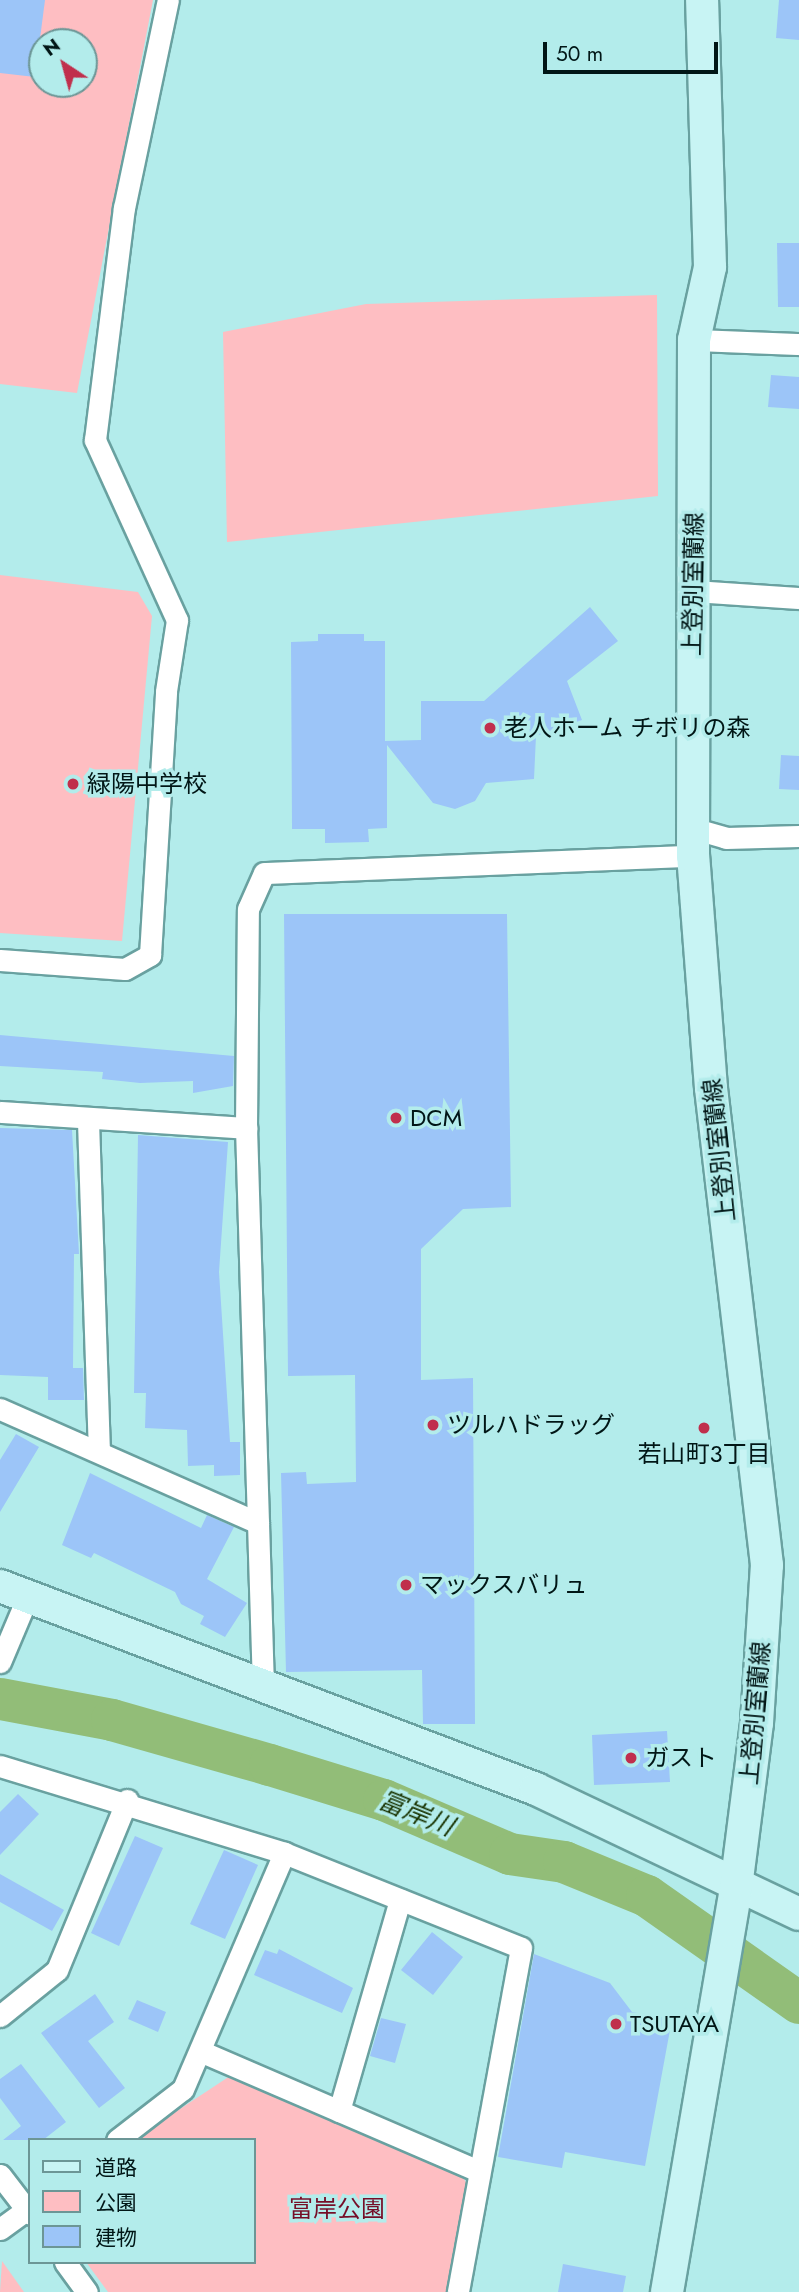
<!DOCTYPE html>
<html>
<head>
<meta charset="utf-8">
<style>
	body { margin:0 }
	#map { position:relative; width:799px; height:2292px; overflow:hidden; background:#b3eceb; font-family:Jost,"Noto Sans JP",sans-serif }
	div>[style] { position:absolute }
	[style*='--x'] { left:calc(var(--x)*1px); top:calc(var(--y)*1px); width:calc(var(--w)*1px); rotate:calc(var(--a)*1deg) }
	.green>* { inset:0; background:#febec2 }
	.river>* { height:42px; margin:-21px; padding:0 21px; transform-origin:21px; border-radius:21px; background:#92bd78 }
	.building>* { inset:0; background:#9cc5f8 }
	.roads { filter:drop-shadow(2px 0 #69a1a0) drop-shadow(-2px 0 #69a1a0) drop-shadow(0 2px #69a1a0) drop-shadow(0 -2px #69a1a0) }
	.street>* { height:21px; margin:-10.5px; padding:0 10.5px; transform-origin:10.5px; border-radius:10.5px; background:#fff }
	.secondary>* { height:32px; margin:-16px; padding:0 16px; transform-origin:16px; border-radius:16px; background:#c8f4f4 }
	.dots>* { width:19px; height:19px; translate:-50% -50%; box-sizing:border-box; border:4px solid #b3eceb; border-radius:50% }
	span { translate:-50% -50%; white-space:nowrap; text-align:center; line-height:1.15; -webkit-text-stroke:7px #b3eceb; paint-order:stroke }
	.street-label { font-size:24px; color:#011616 }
	.poi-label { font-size:24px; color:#011616 }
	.left { translate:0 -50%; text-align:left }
	.park-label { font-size:24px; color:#760d27 }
	.water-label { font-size:26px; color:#1a3503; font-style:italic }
	.legend { position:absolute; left:28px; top:2138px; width:228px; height:126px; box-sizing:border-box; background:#b3eceb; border:2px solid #6c9696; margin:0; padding:9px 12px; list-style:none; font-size:21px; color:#011616 }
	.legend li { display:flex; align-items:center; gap:14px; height:35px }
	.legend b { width:35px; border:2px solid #6c9696 }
	.north { position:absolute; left:28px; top:28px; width:70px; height:70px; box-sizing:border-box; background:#b3eceb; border:2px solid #6c9696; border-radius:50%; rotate:324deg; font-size:19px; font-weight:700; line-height:28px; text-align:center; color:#011616 }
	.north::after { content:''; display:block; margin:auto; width:24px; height:32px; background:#c02f4c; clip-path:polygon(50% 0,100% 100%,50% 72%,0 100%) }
	.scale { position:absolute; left:543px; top:42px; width:175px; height:32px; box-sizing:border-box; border:4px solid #011616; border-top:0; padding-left:9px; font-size:21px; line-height:24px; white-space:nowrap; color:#011616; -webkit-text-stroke:5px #b3eceb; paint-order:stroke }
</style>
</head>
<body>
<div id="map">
	<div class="green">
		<div style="clip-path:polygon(evenodd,0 0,153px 0,77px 393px,0 384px,0 0,42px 42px,84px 42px,84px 84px,42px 84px,42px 42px)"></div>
		<div style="clip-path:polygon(657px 295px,658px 496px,227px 542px,223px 332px,366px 304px)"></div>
		<div style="clip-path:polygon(0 575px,138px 592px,152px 616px,122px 941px,0 933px)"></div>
		<div style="clip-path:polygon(233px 2074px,458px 2169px,467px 2184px,450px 2292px,108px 2292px,86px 2262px,254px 2262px,254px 2140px,133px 2140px)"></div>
		<div style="clip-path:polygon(2px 2261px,24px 2292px,0 2292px)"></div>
	</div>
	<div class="river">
		<div style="--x:0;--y:1699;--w:114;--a:10.6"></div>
		<div style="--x:112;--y:1720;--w:164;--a:15.9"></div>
		<div style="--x:270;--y:1765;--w:119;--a:17.1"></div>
		<div style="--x:384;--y:1800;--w:137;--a:23.2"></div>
		<div style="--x:510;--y:1854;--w:55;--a:8.4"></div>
		<div style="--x:564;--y:1862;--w:90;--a:22.3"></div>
		<div style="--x:647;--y:1896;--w:186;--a:35.1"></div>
	</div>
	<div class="building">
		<div style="clip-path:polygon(0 0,45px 0,35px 77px,0 73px)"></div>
		<div style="clip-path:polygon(779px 0,799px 0,799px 40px,776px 38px)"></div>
		<div style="clip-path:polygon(777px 243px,799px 243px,799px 307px,778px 307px)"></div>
		<div style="clip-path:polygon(771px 375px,799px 377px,799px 409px,768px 407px)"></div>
		<div style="clip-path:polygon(590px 607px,618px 641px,567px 681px,582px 720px,536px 736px,534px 779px,486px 783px,475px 801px,455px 809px,433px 803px,387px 745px,387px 828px,368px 829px,369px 842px,325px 843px,325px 829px,292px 829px,291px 642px,318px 641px,318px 634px,364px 634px,364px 641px,385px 641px,385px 741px,421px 740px,421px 701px,484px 701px)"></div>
		<div style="clip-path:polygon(781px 755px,799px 756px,799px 790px,779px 789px)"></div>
		<div style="clip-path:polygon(284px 914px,507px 914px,511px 1207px,463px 1209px,421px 1249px,421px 1380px,473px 1378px,475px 1724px,423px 1724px,422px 1670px,286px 1672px,281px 1473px,306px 1472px,307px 1484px,356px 1482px,355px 1375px,288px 1376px)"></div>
		<div style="clip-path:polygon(0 1035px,234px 1056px,233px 1086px,193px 1093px,193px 1081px,140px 1083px,102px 1079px,103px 1072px,0 1066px)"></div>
		<div style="clip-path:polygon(0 1128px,72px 1130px,79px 1254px,74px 1254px,73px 1368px,83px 1368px,84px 1400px,48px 1400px,48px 1377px,0 1375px)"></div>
		<div style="clip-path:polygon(138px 1135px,228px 1142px,219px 1272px,230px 1442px,240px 1442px,240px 1475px,214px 1476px,214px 1465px,188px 1466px,187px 1430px,145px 1428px,146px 1393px,134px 1393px)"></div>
		<div style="clip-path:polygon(16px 1434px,39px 1447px,0 1512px,0 1460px)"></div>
		<div style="clip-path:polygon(90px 1473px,201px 1528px,207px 1515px,234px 1527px,207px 1579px,247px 1603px,225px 1637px,200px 1624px,204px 1616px,181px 1604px,175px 1592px,94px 1553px,91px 1558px,62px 1545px)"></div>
		<div style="clip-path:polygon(667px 1731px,670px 1782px,594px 1785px,592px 1735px)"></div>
		<div style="clip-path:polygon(18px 1794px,39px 1814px,0 1855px,0 1812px)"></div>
		<div style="clip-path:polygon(135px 1836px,163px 1848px,119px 1946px,91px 1933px)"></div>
		<div style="clip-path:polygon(224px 1850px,258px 1865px,225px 1939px,190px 1924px)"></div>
		<div style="clip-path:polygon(0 1874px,64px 1910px,52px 1931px,0 1902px)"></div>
		<div style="clip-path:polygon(432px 1932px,463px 1957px,433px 1995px,401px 1970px)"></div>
		<div style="clip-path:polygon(279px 1949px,353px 1988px,342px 2013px,254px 1975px,265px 1950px,277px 1954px)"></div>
		<div style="clip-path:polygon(534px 1954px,610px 1983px,632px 2012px,672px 2019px,645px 2166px,565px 2152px,562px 2168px,498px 2157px)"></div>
		<div style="clip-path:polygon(95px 1994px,114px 2022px,88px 2041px,125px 2088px,99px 2108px,41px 2033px)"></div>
		<div style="clip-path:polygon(137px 2000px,166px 2012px,158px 2032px,128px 2019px)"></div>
		<div style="clip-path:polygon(381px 2018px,406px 2024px,395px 2063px,370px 2056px)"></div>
		<div style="clip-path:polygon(21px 2064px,66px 2122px,43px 2140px,3px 2140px,21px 2126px,0 2098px,0 2079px)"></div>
		<div style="clip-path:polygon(563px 2264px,626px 2276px,623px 2292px,558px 2292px)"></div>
	</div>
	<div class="roads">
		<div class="street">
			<div style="--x:694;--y:340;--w:105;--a:2.2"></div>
			<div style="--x:693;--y:591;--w:106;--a:3.8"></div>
			<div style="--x:692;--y:828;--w:35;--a:16"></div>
			<div style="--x:726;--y:838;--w:73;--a:-1.6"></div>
			<div style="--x:0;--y:960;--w:125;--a:4.1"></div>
			<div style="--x:125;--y:969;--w:29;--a:-29"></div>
			<div style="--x:150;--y:955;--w:264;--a:-86.5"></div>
			<div style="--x:166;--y:691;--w:72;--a:-81.2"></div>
			<div style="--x:177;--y:620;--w:198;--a:-114.5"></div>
			<div style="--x:95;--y:440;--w:234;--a:-82.9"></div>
			<div style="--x:124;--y:208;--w:213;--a:-78.1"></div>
			<div style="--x:0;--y:1112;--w:247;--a:3.7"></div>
			<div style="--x:88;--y:1121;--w:330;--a:88.1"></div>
			<div style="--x:0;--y:1409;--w:282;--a:23.8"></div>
			<div style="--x:0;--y:1662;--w:69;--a:-67.1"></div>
			<div style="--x:263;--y:1687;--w:559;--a:-91.74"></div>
			<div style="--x:246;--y:1128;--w:219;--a:-89.5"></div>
			<div style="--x:248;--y:909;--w:39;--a:-66"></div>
			<div style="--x:264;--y:873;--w:429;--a:-2.3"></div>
			<div style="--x:0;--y:1766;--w:297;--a:17"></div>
			<div style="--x:284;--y:1853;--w:255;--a:21.8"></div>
			<div style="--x:521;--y:1948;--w:350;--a:100.4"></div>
			<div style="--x:0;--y:2016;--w:73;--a:-38.9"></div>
			<div style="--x:57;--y:1970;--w:184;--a:-67.6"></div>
			<div style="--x:200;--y:2051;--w:303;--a:23.3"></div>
			<div style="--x:339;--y:2111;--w:220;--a:-73.9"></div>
			<div style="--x:117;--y:2140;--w:83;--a:-37.7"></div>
			<div style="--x:183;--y:2089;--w:257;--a:-66.8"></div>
			<div style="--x:0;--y:2175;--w:49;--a:52.4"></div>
			<div style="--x:0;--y:2229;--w:37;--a:-36"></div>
			<div style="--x:65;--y:2262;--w:37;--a:54"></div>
		</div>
		<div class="secondary">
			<div style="--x:0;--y:1586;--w:573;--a:20.74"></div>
			<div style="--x:536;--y:1789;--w:291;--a:25.4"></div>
			<div style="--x:667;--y:2292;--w:411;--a:-80.3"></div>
			<div style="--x:736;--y:1887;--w:165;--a:-82.7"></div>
			<div style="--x:757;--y:1723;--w:158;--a:-86.4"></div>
			<div style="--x:767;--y:1565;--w:480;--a:-96.7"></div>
			<div style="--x:711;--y:1088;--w:233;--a:-94.4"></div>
			<div style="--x:693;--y:856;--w:516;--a:-89.89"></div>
			<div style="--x:694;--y:340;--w:75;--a:-77.6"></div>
			<div style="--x:710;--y:267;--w:267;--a:-91.7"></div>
		</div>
	</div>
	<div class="dots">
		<div style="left:490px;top:728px;background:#c02f4c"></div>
		<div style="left:73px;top:784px;background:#c02f4c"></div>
		<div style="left:396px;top:1118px;background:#c02f4c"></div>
		<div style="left:433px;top:1425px;background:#c02f4c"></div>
		<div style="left:704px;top:1428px;background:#c02f4c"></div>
		<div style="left:406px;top:1585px;background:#c02f4c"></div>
		<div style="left:631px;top:1758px;background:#c02f4c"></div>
		<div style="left:616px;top:2024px;background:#c02f4c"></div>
	</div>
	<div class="street-label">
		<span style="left:693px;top:584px;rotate:-89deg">上登別室蘭線</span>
		<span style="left:719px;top:1150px;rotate:-96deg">上登別室蘭線</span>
		<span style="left:755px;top:1713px;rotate:-85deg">上登別室蘭線</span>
	</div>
	<div class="poi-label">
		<span class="left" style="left:504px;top:728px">老人ホーム チボリの森</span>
		<span class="left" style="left:87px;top:784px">緑陽中学校</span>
		<span class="left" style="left:410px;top:1118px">DCM</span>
		<span class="left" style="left:447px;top:1425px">ツルハドラッグ</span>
		<span style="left:704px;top:1454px">若山町3丁目</span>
		<span class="left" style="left:420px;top:1585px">マックスバリュ</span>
		<span class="left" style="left:645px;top:1758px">ガスト</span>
		<span class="left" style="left:630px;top:2024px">TSUTAYA</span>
	</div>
	<div class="park-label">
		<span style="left:337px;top:2209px">富岸公園</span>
	</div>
	<div class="water-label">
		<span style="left:416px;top:1814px;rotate:22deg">富岸川</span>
	</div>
	<ul class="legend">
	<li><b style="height:9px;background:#c8f4f4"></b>道路</li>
	<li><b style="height:19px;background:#febec2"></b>公園</li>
	<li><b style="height:19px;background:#9cc5f8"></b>建物</li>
	</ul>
	<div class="north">N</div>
	<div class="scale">50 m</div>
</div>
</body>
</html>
